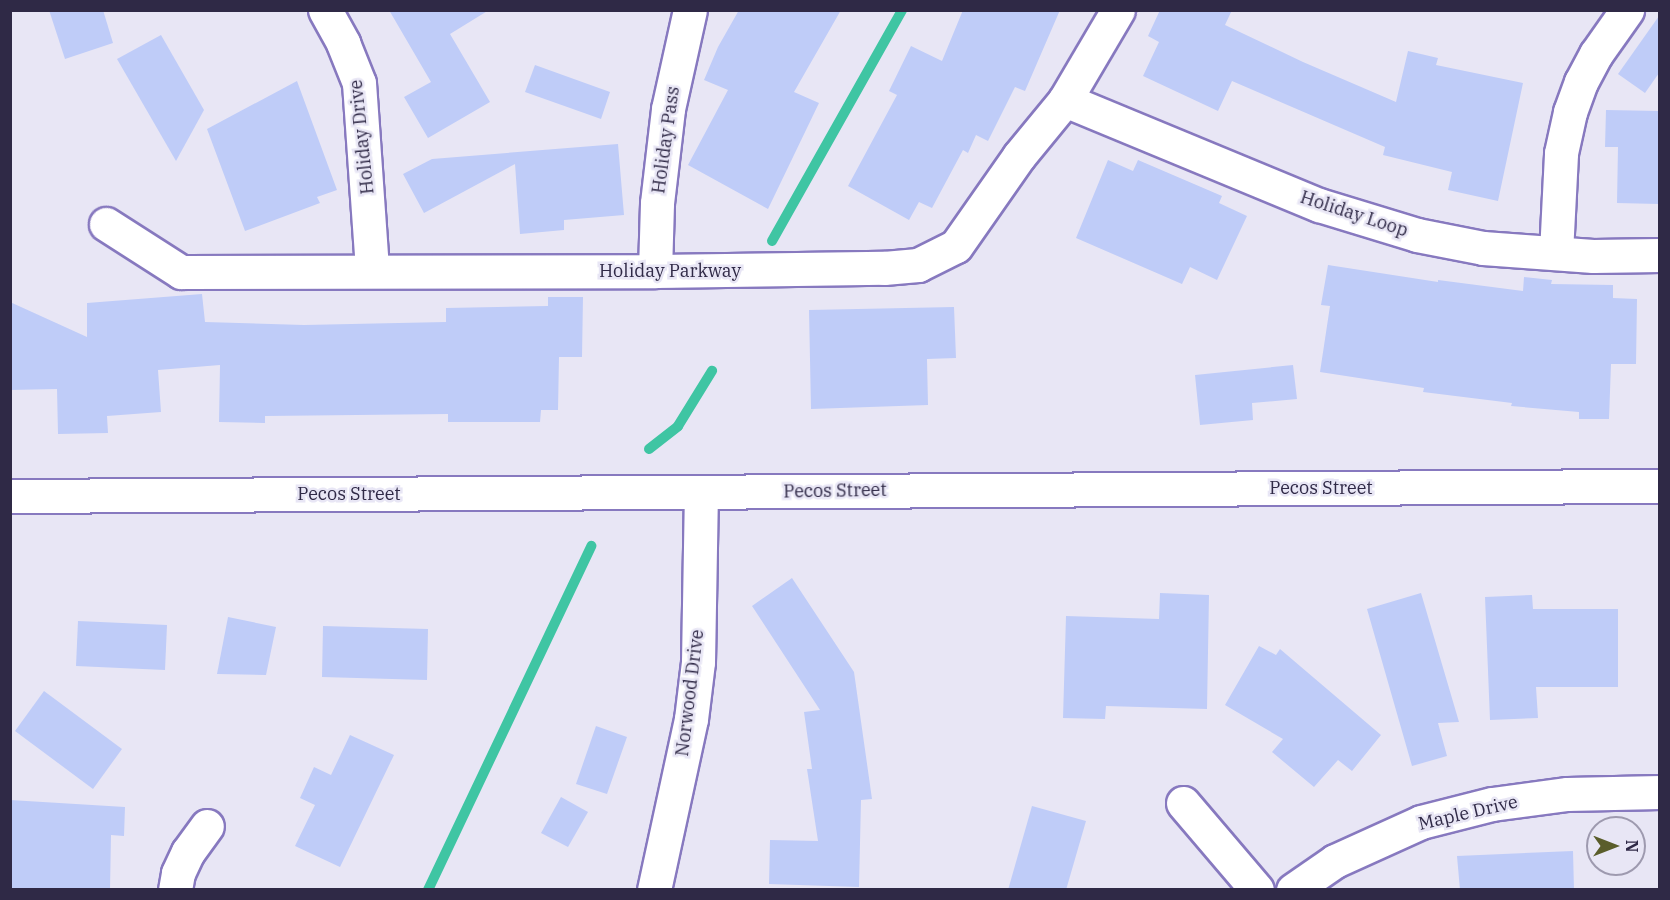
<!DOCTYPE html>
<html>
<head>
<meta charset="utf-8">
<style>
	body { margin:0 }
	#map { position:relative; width:1670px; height:900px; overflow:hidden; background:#e8e6f5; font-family:"IBM Plex Serif",serif }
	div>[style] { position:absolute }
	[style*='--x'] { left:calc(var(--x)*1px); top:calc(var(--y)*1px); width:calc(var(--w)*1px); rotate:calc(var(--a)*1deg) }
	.stream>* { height:10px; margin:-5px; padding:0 5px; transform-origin:5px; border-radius:5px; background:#3fc5a3 }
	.building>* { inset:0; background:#bfccf8 }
	.roads { filter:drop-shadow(2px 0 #8779bf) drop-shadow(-2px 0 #8779bf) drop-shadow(0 2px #8779bf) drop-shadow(0 -2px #8779bf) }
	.street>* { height:33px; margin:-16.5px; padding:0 16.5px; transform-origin:16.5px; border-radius:16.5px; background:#fff }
	.secondary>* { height:33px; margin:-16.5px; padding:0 16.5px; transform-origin:16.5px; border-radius:16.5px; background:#fff }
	span { translate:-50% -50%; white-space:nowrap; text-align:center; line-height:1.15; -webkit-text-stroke:5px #e8e6f5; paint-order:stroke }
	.street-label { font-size:18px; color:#2f2946 }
	.frame { position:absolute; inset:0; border:12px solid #2f2946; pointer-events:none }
	.north { position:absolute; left:1586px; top:816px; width:60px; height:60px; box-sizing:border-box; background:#e8e6f5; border:2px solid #9e9aaf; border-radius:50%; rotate:90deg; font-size:16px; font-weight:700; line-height:24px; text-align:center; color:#2f2946 }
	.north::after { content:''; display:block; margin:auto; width:21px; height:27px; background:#5a5d2b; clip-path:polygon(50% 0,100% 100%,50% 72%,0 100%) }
</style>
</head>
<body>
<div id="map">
	<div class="stream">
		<div style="--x:772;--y:241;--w:265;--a:-60.6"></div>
		<div style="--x:649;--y:449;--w:37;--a:-38"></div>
		<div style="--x:678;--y:426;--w:65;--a:-58.3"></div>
		<div style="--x:428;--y:890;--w:381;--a:-64.6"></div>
	</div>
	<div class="building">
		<div style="clip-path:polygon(49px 10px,103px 10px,113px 43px,65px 59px)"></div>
		<div style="clip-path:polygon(389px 10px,489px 10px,450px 34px,490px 102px,428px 138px,404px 97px,431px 82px)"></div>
		<div style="clip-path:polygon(739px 10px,841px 10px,794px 92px,819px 103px,768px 209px,688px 165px,728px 90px,704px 80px,718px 47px)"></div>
		<div style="clip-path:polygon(963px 10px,1060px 10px,1025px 91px,1015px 87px,988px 141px,976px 135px,968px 153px,963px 150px,932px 208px,919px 202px,909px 220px,848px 186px,897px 95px,889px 91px,911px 46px,942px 61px)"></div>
		<div style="clip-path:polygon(1160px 10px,1232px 10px,1225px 25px,1303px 62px,1396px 102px,1408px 51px,1438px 58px,1436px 65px,1523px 83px,1498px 201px,1448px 190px,1452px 172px,1383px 155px,1385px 147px,1232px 81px,1218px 111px,1143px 76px,1159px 42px,1148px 36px)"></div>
		<div style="clip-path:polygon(1659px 16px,1659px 73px,1645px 93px,1618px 74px)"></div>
		<div style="clip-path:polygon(161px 35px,204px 110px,176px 161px,117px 59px)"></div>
		<div style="clip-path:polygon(535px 65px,610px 92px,601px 119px,525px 92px)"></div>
		<div style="clip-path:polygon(297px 81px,337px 190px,317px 197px,320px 203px,245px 231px,207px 129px)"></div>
		<div style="clip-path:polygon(1606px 110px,1659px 111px,1659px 204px,1617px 203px,1618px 147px,1605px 147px)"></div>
		<div style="clip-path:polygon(618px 144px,624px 215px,564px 220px,564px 230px,520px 234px,515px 164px,424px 213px,403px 174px,432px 159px)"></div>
		<div style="clip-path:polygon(1108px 160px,1133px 171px,1138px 160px,1222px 196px,1219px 203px,1247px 216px,1217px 280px,1190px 267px,1182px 284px,1076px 238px)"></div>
		<div style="clip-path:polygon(1328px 265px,1438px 282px,1438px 280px,1523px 291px,1524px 277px,1552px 280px,1551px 284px,1613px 285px,1613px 298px,1637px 299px,1636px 364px,1611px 364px,1609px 419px,1579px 419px,1579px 412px,1511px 406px,1512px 403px,1423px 392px,1424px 388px,1320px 372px,1330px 306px,1321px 305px)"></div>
		<div style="clip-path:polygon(202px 294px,205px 322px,304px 325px,446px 322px,446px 308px,548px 306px,548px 297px,583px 297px,582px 357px,559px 357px,558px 410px,541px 410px,540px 422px,448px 422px,448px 414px,265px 416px,265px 423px,219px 422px,220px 365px,158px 370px,161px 412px,107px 416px,108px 433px,58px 434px,57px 389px,10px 390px,10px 302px,87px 337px,87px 303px)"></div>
		<div style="clip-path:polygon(954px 307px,956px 358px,927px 359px,928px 405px,811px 409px,809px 310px)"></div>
		<div style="clip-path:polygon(1293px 365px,1297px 399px,1252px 403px,1253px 420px,1200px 425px,1195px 375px)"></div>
		<div style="clip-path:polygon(792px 578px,854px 672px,872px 799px,861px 800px,859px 887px,769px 884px,770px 840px,818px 841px,807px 769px,812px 769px,804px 712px,820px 710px,752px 606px)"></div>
		<div style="clip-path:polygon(1160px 593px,1209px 595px,1207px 709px,1106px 706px,1105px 719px,1063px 718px,1066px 616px,1159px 619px)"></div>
		<div style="clip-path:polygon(1421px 593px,1459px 722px,1438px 723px,1447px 756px,1412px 766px,1367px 609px)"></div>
		<div style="clip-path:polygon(1532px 595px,1533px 609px,1618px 609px,1618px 687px,1536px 687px,1538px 718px,1490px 720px,1485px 597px)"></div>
		<div style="clip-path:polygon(228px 617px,276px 627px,266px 675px,217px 674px)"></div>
		<div style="clip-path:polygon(78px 621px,167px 625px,165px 670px,76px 666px)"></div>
		<div style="clip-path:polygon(323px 626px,428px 629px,427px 680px,322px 677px)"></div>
		<div style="clip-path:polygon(1259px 646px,1276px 655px,1280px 649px,1381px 735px,1352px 771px,1338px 760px,1314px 787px,1272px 752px,1283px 739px,1225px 705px)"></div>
		<div style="clip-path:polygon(44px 691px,122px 749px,93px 789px,15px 731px)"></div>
		<div style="clip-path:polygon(596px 726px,627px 737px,607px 794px,576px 784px)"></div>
		<div style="clip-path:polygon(350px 735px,394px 755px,340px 867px,295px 846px,315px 805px,300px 798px,314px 767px,331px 775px)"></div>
		<div style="clip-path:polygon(561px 797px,588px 812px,568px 847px,541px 833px)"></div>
		<div style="clip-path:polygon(10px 800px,125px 807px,124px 836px,111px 835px,110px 890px,10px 890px)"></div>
		<div style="clip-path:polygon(1032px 806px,1086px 821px,1066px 890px,1008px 890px)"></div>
		<div style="clip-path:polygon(1573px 851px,1574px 890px,1460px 890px,1457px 856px)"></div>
	</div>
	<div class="roads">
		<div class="street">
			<div style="--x:325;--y:10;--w:38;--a:61"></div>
			<div style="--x:343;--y:43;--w:43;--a:68.2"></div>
			<div style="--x:359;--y:83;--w:188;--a:86"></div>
			<div style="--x:1065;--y:100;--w:275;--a:22.5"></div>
			<div style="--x:1319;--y:205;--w:102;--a:17"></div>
			<div style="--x:1417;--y:235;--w:67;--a:11.1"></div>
			<div style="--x:1483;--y:248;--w:110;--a:4.2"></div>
			<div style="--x:1593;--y:256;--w:67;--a:-0.9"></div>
			<div style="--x:106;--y:224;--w:89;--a:32.6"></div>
			<div style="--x:181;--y:272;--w:474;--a:-0.1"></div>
			<div style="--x:655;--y:271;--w:229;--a:-0.8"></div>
			<div style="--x:884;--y:268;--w:34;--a:-5"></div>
			<div style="--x:918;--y:265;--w:42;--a:-26.6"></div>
			<div style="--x:956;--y:246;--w:110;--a:-55"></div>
			<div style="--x:1019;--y:156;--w:72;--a:-50.6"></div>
			<div style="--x:1065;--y:100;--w:104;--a:-59.5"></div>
			<div style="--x:1556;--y:253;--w:100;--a:-87.1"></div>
			<div style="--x:1561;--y:153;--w:42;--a:-77.6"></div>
			<div style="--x:1570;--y:112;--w:32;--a:-70"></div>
			<div style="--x:1581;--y:82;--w:32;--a:-62"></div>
			<div style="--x:1596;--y:54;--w:54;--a:-54.8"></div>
			<div style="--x:655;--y:271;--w:68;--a:-88.3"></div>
			<div style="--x:657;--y:203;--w:95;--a:-83.3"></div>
			<div style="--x:668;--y:109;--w:101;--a:-77.5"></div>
			<div style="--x:1183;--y:803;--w:114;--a:49.6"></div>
			<div style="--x:175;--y:890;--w:17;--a:-80"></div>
			<div style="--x:178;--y:873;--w:23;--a:-65"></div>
			<div style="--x:188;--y:852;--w:32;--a:-54"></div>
			<div style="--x:654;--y:890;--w:175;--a:-77.8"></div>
			<div style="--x:691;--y:719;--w:57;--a:-83"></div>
			<div style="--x:698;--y:662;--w:169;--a:-89"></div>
			<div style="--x:1293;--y:890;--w:51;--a:-34.6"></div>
			<div style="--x:1335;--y:861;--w:94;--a:-24.4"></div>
			<div style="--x:1421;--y:822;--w:73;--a:-14.2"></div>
			<div style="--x:1492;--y:804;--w:76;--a:-7.6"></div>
			<div style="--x:1567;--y:794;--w:93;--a:-1.2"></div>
		</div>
		<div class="secondary">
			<div style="--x:10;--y:496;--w:1650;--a:-0.35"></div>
		</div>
	</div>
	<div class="street-label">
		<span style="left:362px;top:137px;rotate:-96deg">Holiday Drive</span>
		<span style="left:666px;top:140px;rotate:-82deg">Holiday Pass</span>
		<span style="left:1354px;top:214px;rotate:18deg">Holiday Loop</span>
		<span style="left:670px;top:271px">Holiday Parkway</span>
		<span style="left:1321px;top:488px">Pecos Street</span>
		<span style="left:835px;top:491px;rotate:-1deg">Pecos Street</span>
		<span style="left:349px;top:494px">Pecos Street</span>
		<span style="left:690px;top:693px;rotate:-83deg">Norwood Drive</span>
		<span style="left:1468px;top:813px;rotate:-13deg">Maple Drive</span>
	</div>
	<div class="frame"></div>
	<div class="north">N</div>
</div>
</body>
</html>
